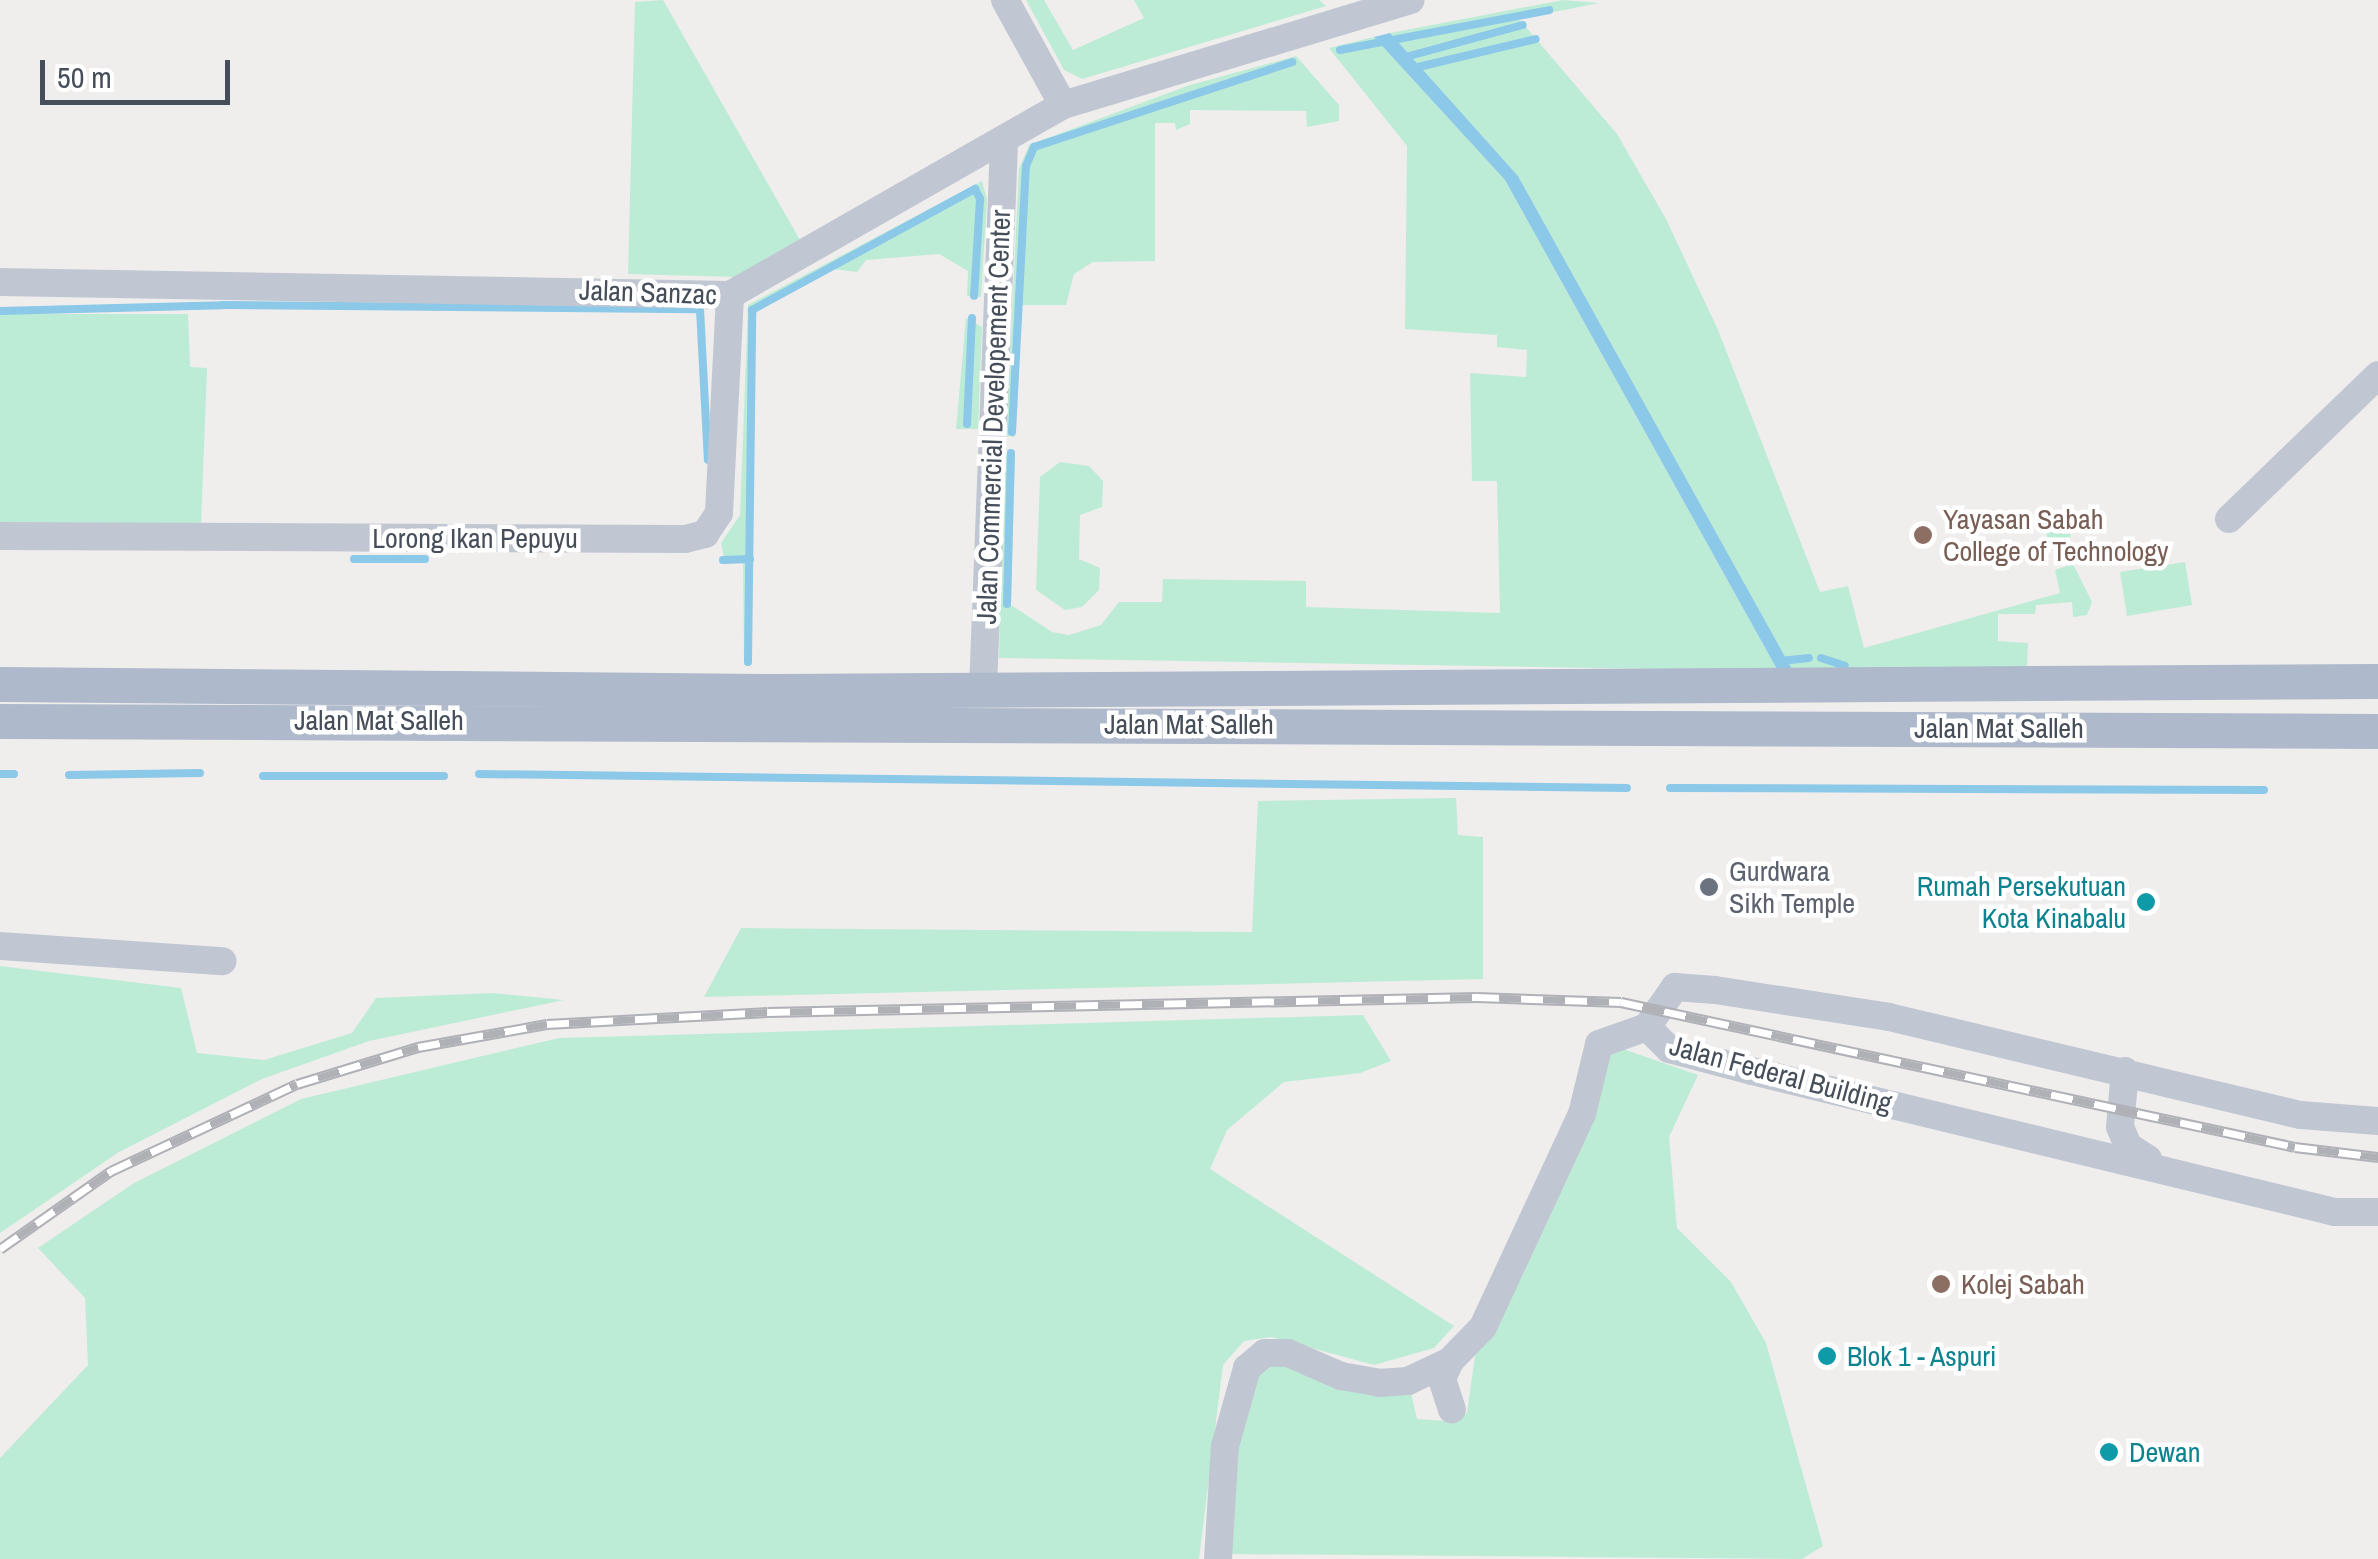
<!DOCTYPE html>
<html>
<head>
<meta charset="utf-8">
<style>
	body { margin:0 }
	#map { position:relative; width:2378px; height:1559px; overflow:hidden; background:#f0eded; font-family:"Archivo Narrow",sans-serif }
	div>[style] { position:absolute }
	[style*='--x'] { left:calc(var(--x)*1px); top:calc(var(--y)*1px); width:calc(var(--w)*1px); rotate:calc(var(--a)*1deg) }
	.green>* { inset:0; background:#bdecd6 }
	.water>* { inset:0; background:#8cc8e7 }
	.stream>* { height:8px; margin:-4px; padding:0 4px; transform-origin:4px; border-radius:4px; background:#8cc8e7 }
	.minor>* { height:28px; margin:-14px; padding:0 14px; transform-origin:14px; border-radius:14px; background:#c1c7d2 }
	.major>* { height:35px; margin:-17.5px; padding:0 17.5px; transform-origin:17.5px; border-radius:17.5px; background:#aeb9cb }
	.rail>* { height:11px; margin-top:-5.5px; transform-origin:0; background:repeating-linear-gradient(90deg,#fff 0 22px,#b0b1b7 0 44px); box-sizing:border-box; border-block:2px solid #b0b1b7 }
	.dots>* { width:28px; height:28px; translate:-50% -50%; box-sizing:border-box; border:5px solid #fff; border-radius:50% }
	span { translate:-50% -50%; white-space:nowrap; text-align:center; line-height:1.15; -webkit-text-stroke:9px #fff; paint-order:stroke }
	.street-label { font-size:28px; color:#464e5a }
	.education-label { font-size:28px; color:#785e54 }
	.left { translate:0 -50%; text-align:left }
	.worship-label { font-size:28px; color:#5b616d }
	.culture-label { font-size:28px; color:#0d838f }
	.right { translate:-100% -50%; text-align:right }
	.scale { position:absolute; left:40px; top:60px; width:190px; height:45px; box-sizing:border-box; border:5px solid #464e5a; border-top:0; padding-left:12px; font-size:30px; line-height:35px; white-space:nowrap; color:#464e5a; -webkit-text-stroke:8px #fff; paint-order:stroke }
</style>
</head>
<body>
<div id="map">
	<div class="green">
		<div style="clip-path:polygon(663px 0,800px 240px,736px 277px,628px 274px,635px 2px)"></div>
		<div style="clip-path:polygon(1026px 0,1044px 0,1073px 50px,1144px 18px,1134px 0,1319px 0,1326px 6px,1082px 79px,1064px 70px)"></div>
		<div style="clip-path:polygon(1563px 0,1599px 3px,1519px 19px,1617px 134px,1666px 219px,1718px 330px,1820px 592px,1848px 586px,1864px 648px,2060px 593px,2055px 570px,2073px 564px,2092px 602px,2087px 615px,2073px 617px,2072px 602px,2036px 605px,2035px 614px,1998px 614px,1998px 641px,2028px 643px,2027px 670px,1793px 671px,1518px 176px,1390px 33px)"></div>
		<div style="clip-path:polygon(1374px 37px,1505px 180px,1778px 671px,999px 658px,1004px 453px,1015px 454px,1011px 605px,1052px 632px,1069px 635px,1101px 625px,1119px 602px,1162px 602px,1163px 579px,1306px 581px,1306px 607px,1500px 613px,1497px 481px,1472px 481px,1470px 373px,1526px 377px,1527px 350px,1497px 347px,1497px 335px,1405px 329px,1407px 146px,1329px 48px)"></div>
		<div style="clip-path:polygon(1296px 56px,1339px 105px,1339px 121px,1307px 127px,1306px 111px,1190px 110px,1190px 124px,1176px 130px,1175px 123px,1155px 123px,1155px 261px,1093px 262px,1074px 274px,1066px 305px,1022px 305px,1015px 437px,1006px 436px,1019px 169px,1029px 145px,1187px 86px)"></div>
		<div style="clip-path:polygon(982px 181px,987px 200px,981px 297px,967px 296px,968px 271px,939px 254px,866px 260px,857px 272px,832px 269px,755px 311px,751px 664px,744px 665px,743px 563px,725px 563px,721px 543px,740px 515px,748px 305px)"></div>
		<div style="clip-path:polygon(0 314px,188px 314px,190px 367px,207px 368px,201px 526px,0 523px)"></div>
		<div style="clip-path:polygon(966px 318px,982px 327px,978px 429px,956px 429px)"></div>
		<div style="clip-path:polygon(1060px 462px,1089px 466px,1103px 481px,1102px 507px,1080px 515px,1079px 559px,1100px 568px,1099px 590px,1082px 607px,1065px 610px,1036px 590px,1040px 477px)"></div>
		<div style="clip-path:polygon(2044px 523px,2051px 531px,2069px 526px,2071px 539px,2049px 545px)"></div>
		<div style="clip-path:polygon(2185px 562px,2192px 605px,2127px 616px,2120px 572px)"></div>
		<div style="clip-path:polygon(1456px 798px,1458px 835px,1483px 837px,1483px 979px,704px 997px,741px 928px,1252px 932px,1258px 801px)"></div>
		<div style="clip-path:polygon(0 966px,181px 988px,197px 1053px,264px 1060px,352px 1033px,376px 998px,492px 993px,564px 1000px,369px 1041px,262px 1079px,119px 1152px,0 1233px)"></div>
		<div style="clip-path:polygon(1363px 1015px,1391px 1061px,1360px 1073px,1284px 1082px,1227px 1130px,1210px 1169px,1454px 1326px,1434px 1348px,1374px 1365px,1271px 1337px,1244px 1341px,1223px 1365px,1199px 1559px,0 1559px,0 1458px,88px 1365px,85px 1298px,38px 1248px,134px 1183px,301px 1099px,559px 1038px)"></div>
		<div style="clip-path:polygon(1623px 1049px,1698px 1075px,1669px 1137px,1677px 1228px,1731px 1282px,1766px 1343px,1823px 1546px,1802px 1559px,1227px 1554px,1226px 1505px,1255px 1372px,1268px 1361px,1410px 1389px,1417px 1419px,1446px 1421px,1467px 1413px,1475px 1356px,1611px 1050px)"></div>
	</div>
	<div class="water">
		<div style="clip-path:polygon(1390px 33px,1518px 176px,1793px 671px,1778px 671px,1505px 180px,1374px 37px)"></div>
	</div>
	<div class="stream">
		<div style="--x:1340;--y:50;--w:213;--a:-10.8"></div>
		<div style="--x:1402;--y:58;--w:125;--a:-15.3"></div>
		<div style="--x:1414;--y:68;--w:125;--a:-13.4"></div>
		<div style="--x:0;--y:311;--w:223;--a:-1.5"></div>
		<div style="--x:223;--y:305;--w:477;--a:0.5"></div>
		<div style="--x:700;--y:309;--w:151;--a:87"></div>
		<div style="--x:967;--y:424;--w:106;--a:-87.3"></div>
		<div style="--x:1012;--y:432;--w:266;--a:-87"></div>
		<div style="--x:1026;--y:166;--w:21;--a:-67"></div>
		<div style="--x:1034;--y:147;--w:272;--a:-18.2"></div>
		<div style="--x:354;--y:559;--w:71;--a:0"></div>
		<div style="--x:723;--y:560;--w:27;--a:-2"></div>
		<div style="--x:1007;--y:604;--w:151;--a:-88.5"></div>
		<div style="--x:1821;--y:658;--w:25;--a:18"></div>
		<div style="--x:1780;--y:661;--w:29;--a:-6"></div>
		<div style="--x:748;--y:662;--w:352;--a:-89.3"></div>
		<div style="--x:752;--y:310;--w:254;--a:-28.5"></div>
		<div style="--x:975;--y:189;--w:11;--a:63"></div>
		<div style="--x:980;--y:199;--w:97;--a:93.5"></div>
		<div style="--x:0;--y:774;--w:14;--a:0"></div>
		<div style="--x:479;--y:774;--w:1148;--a:0.7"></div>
		<div style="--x:69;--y:775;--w:131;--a:-0.9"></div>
		<div style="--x:263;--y:776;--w:181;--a:0"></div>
		<div style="--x:1670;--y:788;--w:594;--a:0.19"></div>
	</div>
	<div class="minor">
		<div style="--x:1005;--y:0;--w:120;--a:61.1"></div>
		<div style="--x:0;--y:282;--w:730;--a:1.02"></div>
		<div style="--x:730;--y:295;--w:383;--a:-29.7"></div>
		<div style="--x:1063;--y:105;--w:363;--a:-16.8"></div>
		<div style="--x:2229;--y:519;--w:207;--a:-44"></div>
		<div style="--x:0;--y:536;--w:685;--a:0.25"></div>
		<div style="--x:685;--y:539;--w:21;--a:-14"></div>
		<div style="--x:705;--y:534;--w:25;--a:-56"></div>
		<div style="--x:719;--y:513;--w:218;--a:-87.1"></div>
		<div style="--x:983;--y:690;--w:547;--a:-87.8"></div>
		<div style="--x:0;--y:946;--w:223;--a:3.9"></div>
		<div style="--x:1647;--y:1027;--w:49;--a:-55"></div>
		<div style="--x:1675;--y:987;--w:40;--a:4.3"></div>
		<div style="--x:1715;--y:990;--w:176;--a:8.8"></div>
		<div style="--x:1889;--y:1017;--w:423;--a:13.4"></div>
		<div style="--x:2301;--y:1115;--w:77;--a:4.5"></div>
		<div style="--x:1647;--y:1027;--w:31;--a:45"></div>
		<div style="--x:1669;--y:1049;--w:86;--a:14.8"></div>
		<div style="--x:1752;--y:1071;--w:600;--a:13.6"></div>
		<div style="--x:2335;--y:1212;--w:43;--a:0"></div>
		<div style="--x:2125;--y:1071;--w:56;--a:95.1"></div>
		<div style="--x:2120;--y:1127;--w:21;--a:67"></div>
		<div style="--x:2128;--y:1146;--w:24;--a:33"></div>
		<div style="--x:1450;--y:1361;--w:20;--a:114"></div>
		<div style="--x:1442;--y:1379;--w:32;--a:72"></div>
		<div style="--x:1218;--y:1559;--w:113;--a:-86.5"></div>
		<div style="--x:1225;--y:1446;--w:81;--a:-74.2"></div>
		<div style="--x:1247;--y:1368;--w:23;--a:-40"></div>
		<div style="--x:1265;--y:1353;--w:23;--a:0"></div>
		<div style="--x:1288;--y:1353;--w:58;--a:23.5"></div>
		<div style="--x:1341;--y:1376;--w:39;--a:10"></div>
		<div style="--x:1379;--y:1383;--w:29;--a:-4"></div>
		<div style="--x:1408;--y:1381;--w:47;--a:-25.5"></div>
		<div style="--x:1450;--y:1361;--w:47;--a:-45.9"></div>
		<div style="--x:1483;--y:1327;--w:235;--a:-65.1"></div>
		<div style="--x:1582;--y:1114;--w:72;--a:-76.3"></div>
		<div style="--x:1599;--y:1044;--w:51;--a:-19.5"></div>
	</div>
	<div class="major">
		<div style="--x:0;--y:684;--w:778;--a:0.52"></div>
		<div style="--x:778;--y:691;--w:1600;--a:-0.36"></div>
		<div style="--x:0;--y:721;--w:2378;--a:0.24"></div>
	</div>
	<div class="rail">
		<div style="--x:0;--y:1249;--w:136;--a:-35.1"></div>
		<div style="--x:111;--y:1171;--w:205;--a:-25.1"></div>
		<div style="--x:297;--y:1084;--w:127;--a:-17"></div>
		<div style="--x:418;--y:1047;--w:131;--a:-10.1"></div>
		<div style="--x:547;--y:1024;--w:221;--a:-3.1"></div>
		<div style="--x:768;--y:1012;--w:709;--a:-1.21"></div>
		<div style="--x:1477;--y:997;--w:144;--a:2"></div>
		<div style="--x:1621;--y:1002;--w:689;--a:12.14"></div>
		<div style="--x:2295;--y:1147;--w:84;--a:6.9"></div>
	</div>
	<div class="dots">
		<div style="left:1923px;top:535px;background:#8d6e63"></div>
		<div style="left:1709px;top:887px;background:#6b7280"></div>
		<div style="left:2146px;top:902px;background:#0f9aa8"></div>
		<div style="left:1941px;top:1284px;background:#8d6e63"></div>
		<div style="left:1827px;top:1356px;background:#0f9aa8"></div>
		<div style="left:2109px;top:1452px;background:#0f9aa8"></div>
	</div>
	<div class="street-label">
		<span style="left:648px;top:292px;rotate:2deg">Jalan Sanzac</span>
		<span style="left:993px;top:417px;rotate:-88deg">Jalan Commercial Developement Center</span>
		<span style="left:475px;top:538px">Lorong Ikan Pepuyu</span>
		<span style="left:379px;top:720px">Jalan Mat Salleh</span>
		<span style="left:1189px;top:724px">Jalan Mat Salleh</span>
		<span style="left:1999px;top:728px">Jalan Mat Salleh</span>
		<span style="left:1781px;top:1074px;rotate:15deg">Jalan Federal Building</span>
	</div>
	<div class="education-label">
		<span class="left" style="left:1943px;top:535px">Yayasan Sabah<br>College of Technology</span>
		<span class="left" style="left:1961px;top:1284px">Kolej Sabah</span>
	</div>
	<div class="worship-label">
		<span class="left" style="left:1729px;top:887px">Gurdwara<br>Sikh Temple</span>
	</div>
	<div class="culture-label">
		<span class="right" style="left:2126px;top:902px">Rumah Persekutuan<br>Kota Kinabalu</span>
		<span class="left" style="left:1847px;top:1356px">Blok 1 - Aspuri</span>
		<span class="left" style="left:2129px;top:1452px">Dewan</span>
	</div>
	<div class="scale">50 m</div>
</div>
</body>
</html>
